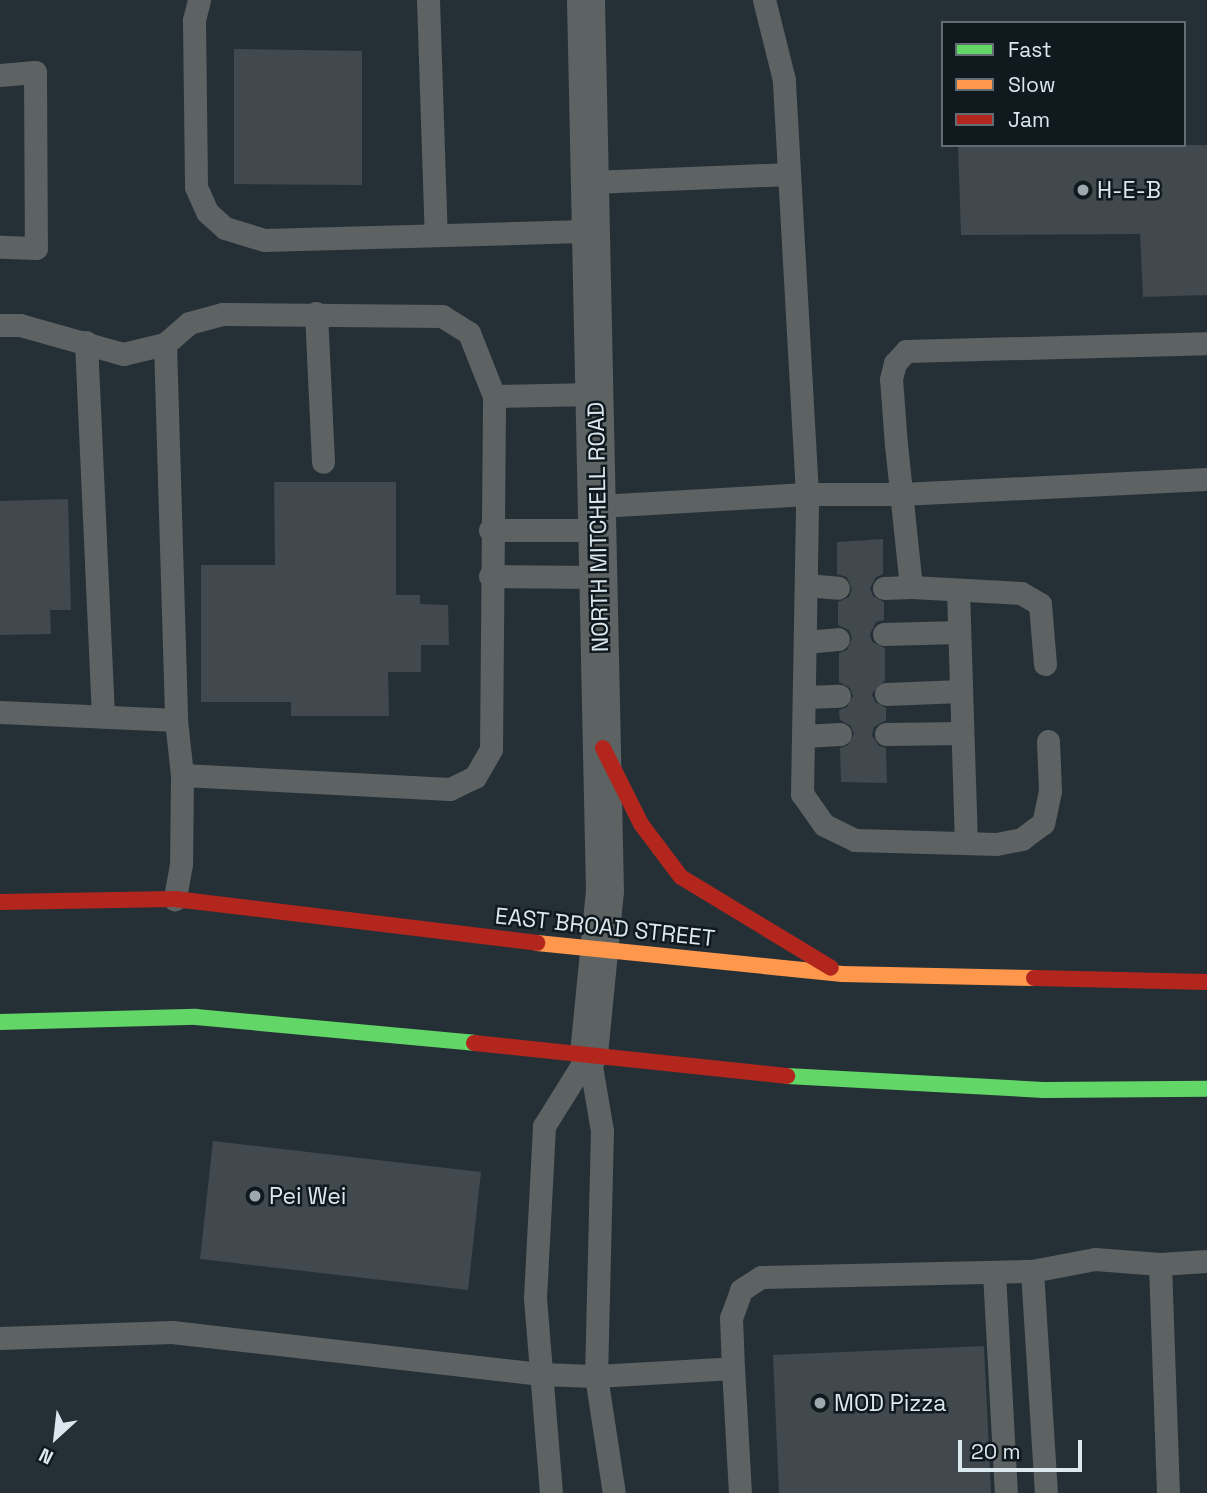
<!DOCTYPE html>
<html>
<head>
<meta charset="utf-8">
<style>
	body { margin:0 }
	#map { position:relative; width:1207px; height:1493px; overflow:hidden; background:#253036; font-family:"Space Grotesk",sans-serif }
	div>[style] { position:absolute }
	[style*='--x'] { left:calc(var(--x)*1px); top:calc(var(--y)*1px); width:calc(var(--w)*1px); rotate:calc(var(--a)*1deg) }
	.building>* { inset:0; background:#41484e }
	.lane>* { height:23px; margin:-11.5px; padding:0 11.5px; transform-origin:11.5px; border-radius:11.5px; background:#5d6263 }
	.street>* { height:38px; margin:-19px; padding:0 19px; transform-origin:19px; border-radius:19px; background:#5d6263 }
	.fast>* { height:16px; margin:-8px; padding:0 8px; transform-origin:8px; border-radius:8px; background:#63d668 }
	.slow>* { height:16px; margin:-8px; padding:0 8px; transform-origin:8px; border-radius:8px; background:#ff974d }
	.jam>* { height:16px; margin:-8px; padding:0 8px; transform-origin:8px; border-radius:8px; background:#b3261e }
	.dots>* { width:19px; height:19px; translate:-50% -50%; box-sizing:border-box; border:4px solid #10191e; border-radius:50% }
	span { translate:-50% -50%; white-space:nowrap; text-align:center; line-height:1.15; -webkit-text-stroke:5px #10191e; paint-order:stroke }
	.poi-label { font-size:23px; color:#dce8ef }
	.left { translate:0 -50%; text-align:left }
	.street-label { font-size:23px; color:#dce8ef }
	.legend { position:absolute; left:941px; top:21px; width:245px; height:126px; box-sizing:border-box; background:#10191e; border:2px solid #626c72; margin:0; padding:9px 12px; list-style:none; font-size:21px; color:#dce8ef }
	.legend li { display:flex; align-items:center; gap:14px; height:35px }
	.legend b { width:35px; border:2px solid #626c72 }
	.north { position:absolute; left:21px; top:1402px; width:70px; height:70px; -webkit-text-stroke:5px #10191e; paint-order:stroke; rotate:207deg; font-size:19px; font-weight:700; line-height:28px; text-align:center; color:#dce8ef }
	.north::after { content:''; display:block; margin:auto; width:24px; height:32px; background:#dce8ef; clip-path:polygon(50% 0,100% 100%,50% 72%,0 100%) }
	.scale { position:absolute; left:958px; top:1440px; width:124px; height:32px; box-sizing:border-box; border:4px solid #dce8ef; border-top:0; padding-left:9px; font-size:21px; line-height:24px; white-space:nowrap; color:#dce8ef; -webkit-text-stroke:5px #10191e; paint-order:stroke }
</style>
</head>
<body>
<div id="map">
	<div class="building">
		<div style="clip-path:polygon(234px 49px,362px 51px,362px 185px,234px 184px)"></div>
		<div style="clip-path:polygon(958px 145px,1207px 145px,1207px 295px,1143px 297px,1140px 234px,961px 235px)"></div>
		<div style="clip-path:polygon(274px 482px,396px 482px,396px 595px,420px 595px,420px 604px,448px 605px,449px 645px,421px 645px,421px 672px,388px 672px,389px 716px,291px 716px,291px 702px,201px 702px,201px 565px,275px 565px)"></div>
		<div style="clip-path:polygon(68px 499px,71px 610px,50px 610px,51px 634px,0 635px,0 501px)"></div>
		<div style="clip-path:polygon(883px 539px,883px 574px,876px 577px,870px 588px,873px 596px,884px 602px,884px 620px,876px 622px,870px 634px,872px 642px,885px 648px,885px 680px,872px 694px,875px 702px,886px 708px,886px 720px,874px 727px,872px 735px,879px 746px,886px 748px,887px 783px,841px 782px,840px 748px,848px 745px,854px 734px,851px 726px,840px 720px,839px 710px,847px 707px,853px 696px,850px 688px,839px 682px,839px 653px,847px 650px,852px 638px,849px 630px,838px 625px,838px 602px,849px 597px,852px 589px,847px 577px,837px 574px,837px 542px)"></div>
		<div style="clip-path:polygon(213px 1141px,481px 1172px,468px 1290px,200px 1259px)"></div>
		<div style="clip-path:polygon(984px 1346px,991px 1493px,779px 1493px,773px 1355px)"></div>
	</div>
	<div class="lane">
		<div style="--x:199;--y:0;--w:21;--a:104"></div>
		<div style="--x:194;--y:20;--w:167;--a:89.3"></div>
		<div style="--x:196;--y:187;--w:27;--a:66"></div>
		<div style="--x:207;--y:212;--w:24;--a:42"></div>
		<div style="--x:225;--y:228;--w:41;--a:17.1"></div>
		<div style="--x:264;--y:240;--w:328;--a:-1.6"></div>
		<div style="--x:428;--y:0;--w:235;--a:88.1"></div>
		<div style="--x:0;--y:75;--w:35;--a:-5"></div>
		<div style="--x:35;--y:72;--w:176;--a:89.7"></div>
		<div style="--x:36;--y:248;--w:36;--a:-178"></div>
		<div style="--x:591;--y:182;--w:197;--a:-2.3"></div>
		<div style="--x:316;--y:313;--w:149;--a:87.3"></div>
		<div style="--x:0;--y:325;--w:20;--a:0"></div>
		<div style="--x:20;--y:325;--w:107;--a:15.7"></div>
		<div style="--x:123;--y:354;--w:43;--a:-13.4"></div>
		<div style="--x:165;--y:344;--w:32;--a:-41"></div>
		<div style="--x:189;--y:323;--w:35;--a:-15"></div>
		<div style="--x:223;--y:314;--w:219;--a:0.5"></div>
		<div style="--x:442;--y:316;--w:32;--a:32"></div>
		<div style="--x:469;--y:333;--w:68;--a:68.4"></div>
		<div style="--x:494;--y:396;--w:101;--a:-1.1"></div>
		<div style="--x:86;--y:342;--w:375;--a:87.4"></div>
		<div style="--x:165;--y:344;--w:376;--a:88.3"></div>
		<div style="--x:176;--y:720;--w:55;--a:83.8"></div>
		<div style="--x:182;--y:775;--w:89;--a:90.6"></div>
		<div style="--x:181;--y:864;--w:36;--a:100"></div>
		<div style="--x:599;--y:506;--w:208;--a:-3.3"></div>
		<div style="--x:807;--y:494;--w:415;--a:-93.2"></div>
		<div style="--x:784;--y:80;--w:82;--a:-104"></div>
		<div style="--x:490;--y:530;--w:108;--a:0"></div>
		<div style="--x:490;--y:576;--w:110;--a:0.5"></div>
		<div style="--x:806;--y:585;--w:32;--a:5"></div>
		<div style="--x:884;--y:588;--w:27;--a:-2"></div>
		<div style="--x:958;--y:590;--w:253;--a:88.2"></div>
		<div style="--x:884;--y:634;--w:75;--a:-1.5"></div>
		<div style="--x:805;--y:642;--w:33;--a:-5"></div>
		<div style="--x:1045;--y:664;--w:60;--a:-94.8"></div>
		<div style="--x:1040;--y:604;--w:22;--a:-150"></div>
		<div style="--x:1021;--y:593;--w:110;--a:-176.9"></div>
		<div style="--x:911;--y:587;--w:143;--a:-96"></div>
		<div style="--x:896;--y:445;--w:66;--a:-94.3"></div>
		<div style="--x:891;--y:379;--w:16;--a:-76"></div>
		<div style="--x:895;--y:363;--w:16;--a:-47"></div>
		<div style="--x:906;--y:351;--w:301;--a:-1.5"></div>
		<div style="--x:886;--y:694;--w:75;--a:-2.3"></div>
		<div style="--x:804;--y:697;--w:35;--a:-2"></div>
		<div style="--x:0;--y:712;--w:176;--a:2.6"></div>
		<div style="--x:886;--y:734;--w:76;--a:-0.8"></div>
		<div style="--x:803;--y:736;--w:37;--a:-3"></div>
		<div style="--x:1048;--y:741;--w:50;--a:87.7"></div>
		<div style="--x:1050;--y:791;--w:33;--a:102"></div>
		<div style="--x:1043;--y:823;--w:26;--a:143"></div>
		<div style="--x:1022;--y:839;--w:25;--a:169"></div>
		<div style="--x:997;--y:844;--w:142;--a:-178.4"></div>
		<div style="--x:855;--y:840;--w:34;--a:-154"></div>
		<div style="--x:824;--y:825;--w:38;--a:-125"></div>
		<div style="--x:802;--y:794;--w:300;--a:-89"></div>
		<div style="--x:807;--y:494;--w:94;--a:0"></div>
		<div style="--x:901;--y:494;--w:306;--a:-2.8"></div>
		<div style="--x:182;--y:775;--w:268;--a:3"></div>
		<div style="--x:450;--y:789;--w:28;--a:-26"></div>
		<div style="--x:475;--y:777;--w:32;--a:-60"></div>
		<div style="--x:491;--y:749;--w:353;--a:-89.5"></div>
		<div style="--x:589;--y:1054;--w:78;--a:80.4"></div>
		<div style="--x:602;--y:1131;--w:245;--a:91.4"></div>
		<div style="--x:596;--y:1376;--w:118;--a:81.3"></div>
		<div style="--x:1160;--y:1264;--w:229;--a:88"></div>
		<div style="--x:1032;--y:1271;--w:64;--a:-10.8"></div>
		<div style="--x:1095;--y:1259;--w:65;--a:4.4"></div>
		<div style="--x:1160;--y:1264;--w:47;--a:-3.7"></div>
		<div style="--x:994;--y:1273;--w:220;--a:86.9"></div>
		<div style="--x:0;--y:1338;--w:172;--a:-2"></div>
		<div style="--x:172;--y:1332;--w:369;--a:6.5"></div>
		<div style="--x:539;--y:1374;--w:57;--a:2"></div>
		<div style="--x:596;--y:1376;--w:137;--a:-3.3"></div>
		<div style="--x:733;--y:1368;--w:50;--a:-92.3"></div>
		<div style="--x:731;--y:1318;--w:30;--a:-70"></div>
		<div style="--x:741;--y:1290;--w:24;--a:-33"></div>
		<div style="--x:761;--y:1277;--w:271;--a:-1.3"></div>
		<div style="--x:1032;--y:1271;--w:222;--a:86.4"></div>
		<div style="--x:733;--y:1368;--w:125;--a:86.8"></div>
		<div style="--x:551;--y:1493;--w:196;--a:-94.7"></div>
		<div style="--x:535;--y:1298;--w:172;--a:-87"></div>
		<div style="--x:544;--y:1126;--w:85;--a:-58"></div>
	</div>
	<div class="street">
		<div style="--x:586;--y:0;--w:891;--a:88.78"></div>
		<div style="--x:605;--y:891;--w:164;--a:95.6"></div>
	</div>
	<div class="fast">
		<div style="--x:0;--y:1022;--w:196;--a:-1.5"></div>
		<div style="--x:196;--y:1017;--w:279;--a:5.3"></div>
		<div style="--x:787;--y:1076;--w:257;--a:3.1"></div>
		<div style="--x:1044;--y:1090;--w:163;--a:-0.4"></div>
	</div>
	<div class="slow">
		<div style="--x:537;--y:943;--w:307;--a:5.8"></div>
		<div style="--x:842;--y:974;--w:192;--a:1.2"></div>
	</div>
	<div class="jam">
		<div style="--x:603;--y:748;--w:85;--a:63.4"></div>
		<div style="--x:641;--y:824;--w:66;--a:53"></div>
		<div style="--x:681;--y:877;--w:175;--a:31.2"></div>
		<div style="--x:0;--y:902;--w:175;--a:-1"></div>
		<div style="--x:175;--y:899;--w:365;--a:6.9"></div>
		<div style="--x:1034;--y:978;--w:173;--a:1.3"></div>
		<div style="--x:474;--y:1043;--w:315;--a:6"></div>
	</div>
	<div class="dots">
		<div style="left:1083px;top:190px;background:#9ca8ae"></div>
		<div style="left:255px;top:1196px;background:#9ca8ae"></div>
		<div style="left:820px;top:1403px;background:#9ca8ae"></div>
	</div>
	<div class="poi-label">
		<span class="left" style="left:1097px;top:190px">H-E-B</span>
		<span class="left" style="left:269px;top:1196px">Pei Wei</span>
		<span class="left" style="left:834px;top:1403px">MOD Pizza</span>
	</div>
	<div class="street-label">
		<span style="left:598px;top:527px;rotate:-91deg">NORTH MITCHELL ROAD</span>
		<span style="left:605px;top:927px;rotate:6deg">EAST BROAD STREET</span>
	</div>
	<ul class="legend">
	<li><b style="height:9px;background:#63d668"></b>Fast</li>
	<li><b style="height:9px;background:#ff974d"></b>Slow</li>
	<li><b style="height:9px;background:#b3261e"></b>Jam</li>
	</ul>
	<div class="north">N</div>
	<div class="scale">20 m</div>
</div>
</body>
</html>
